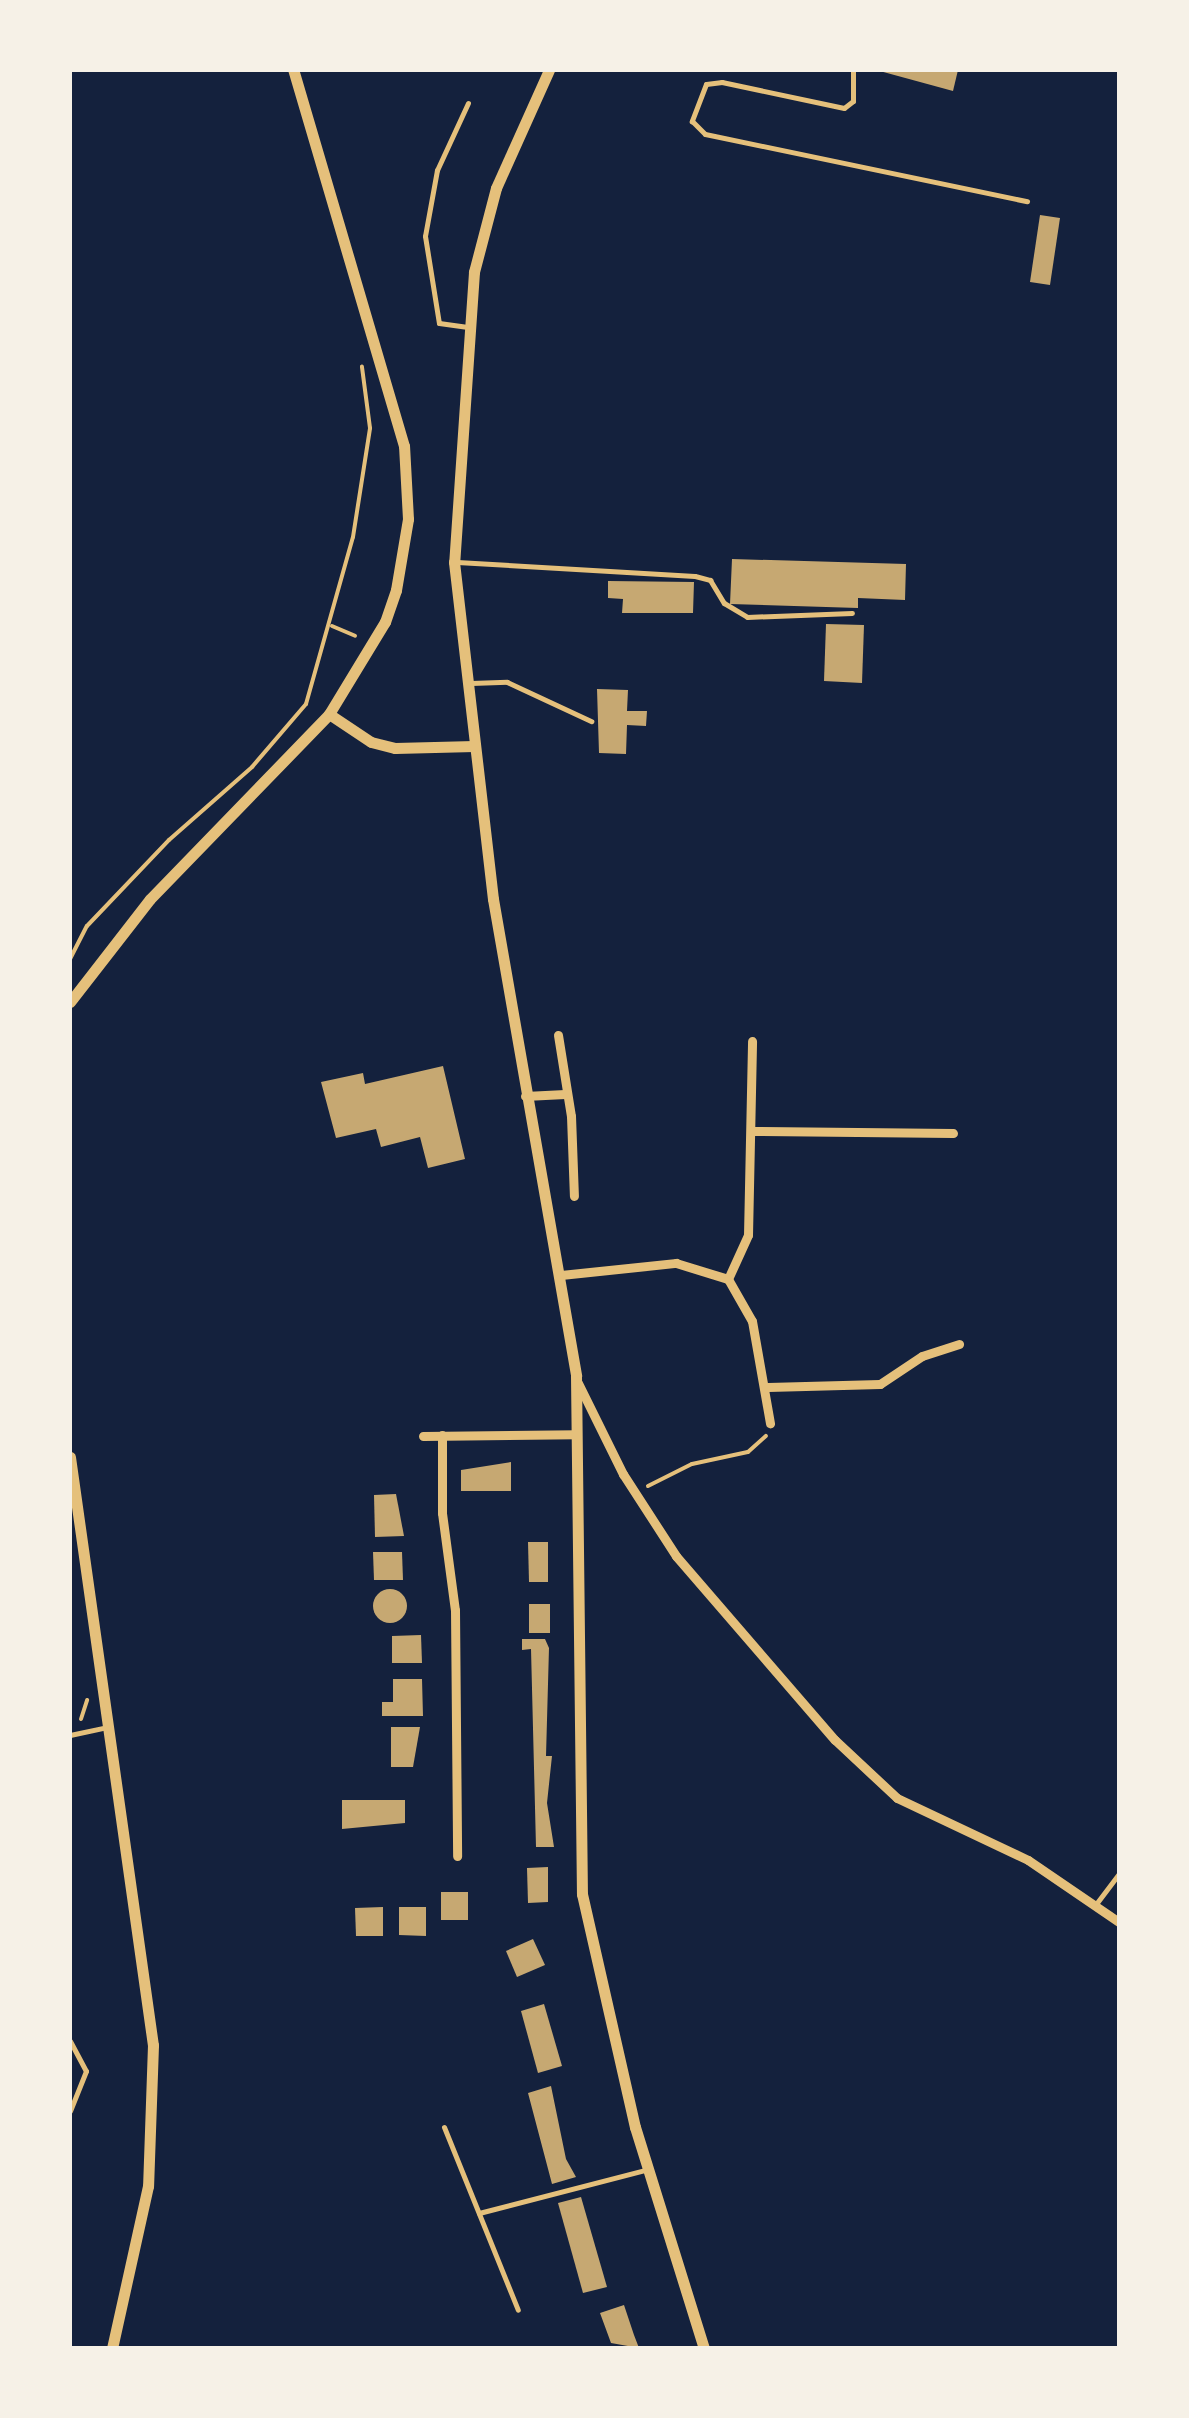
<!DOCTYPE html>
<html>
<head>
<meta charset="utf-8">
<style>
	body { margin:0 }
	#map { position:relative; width:1189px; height:2418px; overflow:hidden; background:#14213d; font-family:"PT Sans",sans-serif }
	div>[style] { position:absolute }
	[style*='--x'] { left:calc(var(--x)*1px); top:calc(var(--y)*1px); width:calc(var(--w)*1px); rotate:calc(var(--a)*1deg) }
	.building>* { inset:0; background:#c6a872 }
	.round { border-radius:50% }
	.path>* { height:4px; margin:-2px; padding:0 2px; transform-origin:2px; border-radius:2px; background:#e5c07b }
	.service>* { height:5px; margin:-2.5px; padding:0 2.5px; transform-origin:2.5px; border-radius:2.5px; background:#e5c07b }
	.minor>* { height:9px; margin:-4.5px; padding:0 4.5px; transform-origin:4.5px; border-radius:4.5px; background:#e5c07b }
	.tertiary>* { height:11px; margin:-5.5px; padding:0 5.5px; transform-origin:5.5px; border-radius:5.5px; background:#e5c07b }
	span { translate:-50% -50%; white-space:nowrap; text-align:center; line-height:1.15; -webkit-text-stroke:8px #f6f1e7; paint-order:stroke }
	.frame { position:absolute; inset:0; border:72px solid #f6f1e7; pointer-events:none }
</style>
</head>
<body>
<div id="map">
	<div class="building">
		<div style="clip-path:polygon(876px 70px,958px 70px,953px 91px)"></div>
		<div style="clip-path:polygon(1040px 215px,1060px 218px,1050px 285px,1030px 282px)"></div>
		<div style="clip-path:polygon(732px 559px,906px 564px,905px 600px,858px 598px,858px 608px,730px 604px)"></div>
		<div style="clip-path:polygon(608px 581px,694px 582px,693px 613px,622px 613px,623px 599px,608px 598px)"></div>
		<div style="clip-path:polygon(826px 624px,864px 625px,862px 683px,824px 681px)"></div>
		<div style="clip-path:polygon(597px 689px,628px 690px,627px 711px,647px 711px,646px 726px,627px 725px,626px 754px,599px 753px)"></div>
		<div style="clip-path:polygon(443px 1066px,465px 1159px,428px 1168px,420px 1137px,381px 1147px,376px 1129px,336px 1138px,321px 1082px,363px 1073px,365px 1084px)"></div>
		<div style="clip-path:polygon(511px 1462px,511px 1491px,461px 1491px,461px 1470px)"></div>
		<div style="clip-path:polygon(396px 1494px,404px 1536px,375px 1537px,374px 1495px)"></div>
		<div style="clip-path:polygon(528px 1542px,548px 1542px,548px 1582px,529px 1582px)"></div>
		<div style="clip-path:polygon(373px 1552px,402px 1552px,403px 1580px,374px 1580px)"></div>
		<div class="round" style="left:373px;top:1589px;width:34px;height:34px"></div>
		<div style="clip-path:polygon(529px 1604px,550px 1604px,550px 1633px,529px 1633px)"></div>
		<div style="clip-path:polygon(421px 1635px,422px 1663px,392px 1663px,392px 1636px)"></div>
		<div style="clip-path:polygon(522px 1639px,545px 1639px,549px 1648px,546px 1756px,552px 1756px,547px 1803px,554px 1847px,536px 1847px,531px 1649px,522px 1650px)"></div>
		<div style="clip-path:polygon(393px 1679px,422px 1679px,423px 1716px,382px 1716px,382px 1702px,393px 1702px)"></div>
		<div style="clip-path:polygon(391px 1727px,420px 1727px,413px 1767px,391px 1767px)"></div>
		<div style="clip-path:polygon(342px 1800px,405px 1800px,405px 1823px,342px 1829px)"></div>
		<div style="clip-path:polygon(548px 1867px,548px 1902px,528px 1903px,527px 1868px)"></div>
		<div style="clip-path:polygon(441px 1892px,468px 1892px,468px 1920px,441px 1920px)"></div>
		<div style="clip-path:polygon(383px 1907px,383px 1936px,356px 1936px,355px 1908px)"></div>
		<div style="clip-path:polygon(399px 1907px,426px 1907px,426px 1936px,399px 1935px)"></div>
		<div style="clip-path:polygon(533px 1939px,545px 1965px,517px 1977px,506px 1951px)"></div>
		<div style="clip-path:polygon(544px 2004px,562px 2066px,538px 2073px,521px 2011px)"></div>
		<div style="clip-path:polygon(551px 2086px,566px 2159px,576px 2177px,552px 2184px,528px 2093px)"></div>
		<div style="clip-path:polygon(581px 2197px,607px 2287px,583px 2293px,558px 2203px)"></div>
		<div style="clip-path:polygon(624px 2305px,634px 2335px,639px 2348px,611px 2343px,600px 2313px)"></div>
	</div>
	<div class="path">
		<div style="--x:332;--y:626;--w:25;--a:23"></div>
		<div style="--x:70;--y:959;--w:37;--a:-63"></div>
		<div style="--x:87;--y:926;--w:119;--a:-46.4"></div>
		<div style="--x:169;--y:840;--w:111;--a:-41.3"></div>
		<div style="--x:252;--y:767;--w:83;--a:-49.4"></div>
		<div style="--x:306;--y:704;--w:173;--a:-74.3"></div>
		<div style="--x:353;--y:537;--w:110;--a:-81.1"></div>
		<div style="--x:370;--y:428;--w:62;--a:-97.5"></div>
		<div style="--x:648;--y:1486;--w:49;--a:-26.6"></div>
		<div style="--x:692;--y:1464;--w:57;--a:-12.1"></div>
		<div style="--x:748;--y:1452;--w:24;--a:-42"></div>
		<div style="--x:81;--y:1719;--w:20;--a:-72"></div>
	</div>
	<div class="service">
		<div style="--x:853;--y:70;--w:31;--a:90"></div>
		<div style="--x:853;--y:101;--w:11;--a:142"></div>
		<div style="--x:844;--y:108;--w:125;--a:-168"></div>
		<div style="--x:722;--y:82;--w:16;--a:173"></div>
		<div style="--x:706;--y:84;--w:40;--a:111"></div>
		<div style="--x:692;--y:121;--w:18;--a:45"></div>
		<div style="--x:705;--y:134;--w:329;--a:11.8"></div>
		<div style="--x:468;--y:103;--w:74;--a:114.8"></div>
		<div style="--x:437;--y:170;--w:67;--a:100.3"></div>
		<div style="--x:425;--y:236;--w:88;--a:80.9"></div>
		<div style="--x:439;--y:323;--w:29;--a:8"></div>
		<div style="--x:457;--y:562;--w:238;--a:3.4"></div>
		<div style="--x:695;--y:576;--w:16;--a:15"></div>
		<div style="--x:710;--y:580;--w:27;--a:59"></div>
		<div style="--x:724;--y:603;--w:27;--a:31"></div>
		<div style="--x:747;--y:617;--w:105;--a:-2.2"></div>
		<div style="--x:471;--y:683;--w:36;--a:-2"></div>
		<div style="--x:507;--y:682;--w:93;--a:24.9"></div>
		<div style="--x:70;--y:1735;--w:39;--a:-12"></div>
		<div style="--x:1096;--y:1904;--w:38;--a:-53"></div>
		<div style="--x:70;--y:2041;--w:34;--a:62"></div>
		<div style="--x:86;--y:2071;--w:43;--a:111.8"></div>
		<div style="--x:444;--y:2127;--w:197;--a:68"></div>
		<div style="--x:479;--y:2213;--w:171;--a:-14.5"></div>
	</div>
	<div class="minor">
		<div style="--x:558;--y:1035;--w:82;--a:80.9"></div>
		<div style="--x:571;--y:1116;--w:80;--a:87.9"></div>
		<div style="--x:525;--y:1096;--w:40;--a:-2.9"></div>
		<div style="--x:752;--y:1131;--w:201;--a:0.6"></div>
		<div style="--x:561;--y:1275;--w:116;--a:-6"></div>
		<div style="--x:676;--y:1263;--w:54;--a:17.1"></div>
		<div style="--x:728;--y:1279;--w:48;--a:60.3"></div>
		<div style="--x:752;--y:1321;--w:104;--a:80"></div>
		<div style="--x:728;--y:1279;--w:48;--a:-65.6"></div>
		<div style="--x:748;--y:1235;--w:194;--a:-88.8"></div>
		<div style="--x:578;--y:1383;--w:102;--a:63.7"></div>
		<div style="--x:623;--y:1474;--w:98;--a:57.1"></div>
		<div style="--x:676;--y:1556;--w:243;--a:49.2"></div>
		<div style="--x:835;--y:1740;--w:85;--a:43.1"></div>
		<div style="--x:897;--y:1798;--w:145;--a:25.3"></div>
		<div style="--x:1028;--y:1860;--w:110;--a:34.3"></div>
		<div style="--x:768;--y:1387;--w:112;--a:-1.5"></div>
		<div style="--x:880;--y:1384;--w:50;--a:-33.7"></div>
		<div style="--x:922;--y:1356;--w:39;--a:-18"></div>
		<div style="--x:442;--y:1435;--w:78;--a:90"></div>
		<div style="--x:442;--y:1513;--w:98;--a:82.4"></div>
		<div style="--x:455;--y:1610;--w:246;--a:89.5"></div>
		<div style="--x:423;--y:1436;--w:153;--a:-0.7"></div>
	</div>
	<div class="tertiary">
		<div style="--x:549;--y:70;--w:129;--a:114.2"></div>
		<div style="--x:496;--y:188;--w:87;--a:104.7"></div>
		<div style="--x:474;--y:272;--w:291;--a:93.9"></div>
		<div style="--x:454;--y:562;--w:339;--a:83.4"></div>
		<div style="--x:493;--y:899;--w:484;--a:80.1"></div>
		<div style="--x:576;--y:1376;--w:518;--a:89.34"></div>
		<div style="--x:582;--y:1894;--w:239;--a:77.2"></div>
		<div style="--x:635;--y:2127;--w:232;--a:72.7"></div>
		<div style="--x:329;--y:714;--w:50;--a:33.7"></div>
		<div style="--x:371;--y:742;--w:25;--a:14"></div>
		<div style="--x:395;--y:748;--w:79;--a:-1.5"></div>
		<div style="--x:70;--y:1002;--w:130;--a:-52.2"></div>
		<div style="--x:150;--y:899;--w:257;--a:-45.9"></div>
		<div style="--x:329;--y:714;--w:108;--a:-58.7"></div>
		<div style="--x:385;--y:622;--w:34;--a:-71"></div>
		<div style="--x:396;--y:590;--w:72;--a:-80.4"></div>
		<div style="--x:408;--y:519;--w:73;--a:-93.1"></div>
		<div style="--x:404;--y:446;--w:392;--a:-106.4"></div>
		<div style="--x:70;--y:1457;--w:594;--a:81.97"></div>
		<div style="--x:153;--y:2045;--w:141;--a:92"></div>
		<div style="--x:148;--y:2186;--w:166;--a:102.5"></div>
	</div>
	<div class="frame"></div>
</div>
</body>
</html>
